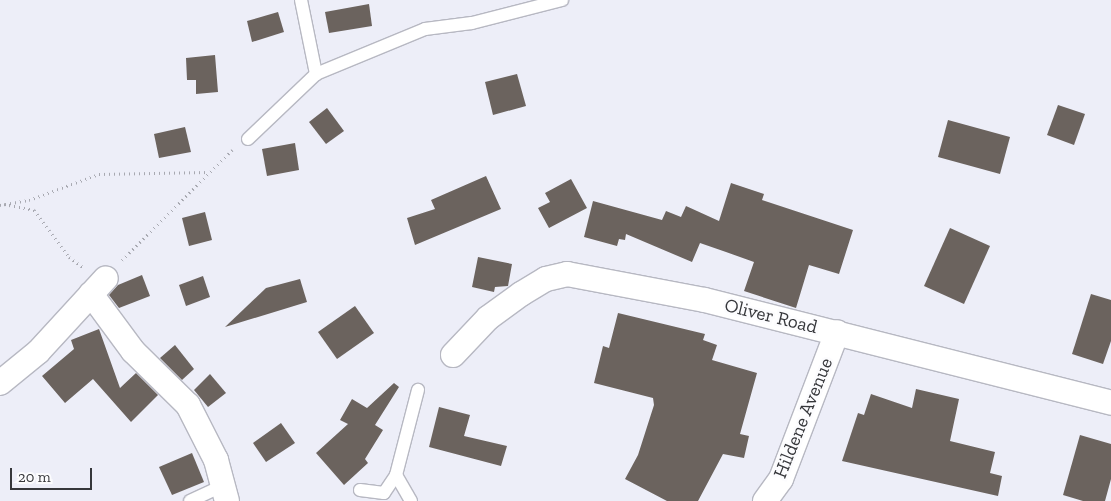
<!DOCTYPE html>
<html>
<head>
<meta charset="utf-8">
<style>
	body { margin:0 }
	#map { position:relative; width:1111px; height:501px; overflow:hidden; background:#edeef8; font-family:"Zilla Slab",serif }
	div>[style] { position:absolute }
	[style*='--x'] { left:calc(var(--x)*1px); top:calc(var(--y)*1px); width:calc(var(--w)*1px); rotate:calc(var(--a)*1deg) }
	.building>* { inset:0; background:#6b635e }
	.path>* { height:3px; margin-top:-1.5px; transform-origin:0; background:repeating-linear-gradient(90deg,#a8a9b1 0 1px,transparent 0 5px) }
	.roads { filter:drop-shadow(1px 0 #b7b8c2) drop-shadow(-1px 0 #b7b8c2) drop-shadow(0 1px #b7b8c2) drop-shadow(0 -1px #b7b8c2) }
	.lane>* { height:12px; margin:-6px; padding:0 6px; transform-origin:6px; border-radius:6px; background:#fff }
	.street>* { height:24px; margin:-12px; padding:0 12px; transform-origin:12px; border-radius:12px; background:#fff }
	span { translate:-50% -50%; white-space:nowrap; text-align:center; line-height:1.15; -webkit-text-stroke:5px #fcfcfe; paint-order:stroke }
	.street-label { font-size:19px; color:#36373b }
	.scale { position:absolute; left:10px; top:468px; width:82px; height:22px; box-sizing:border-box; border:2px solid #36373b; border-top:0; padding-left:6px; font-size:15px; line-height:18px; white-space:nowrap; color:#36373b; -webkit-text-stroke:4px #fcfcfe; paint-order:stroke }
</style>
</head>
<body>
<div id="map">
	<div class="building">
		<div style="clip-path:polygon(369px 4px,372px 26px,329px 33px,325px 12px)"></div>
		<div style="clip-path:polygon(278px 12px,284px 32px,252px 42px,247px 21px)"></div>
		<div style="clip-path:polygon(215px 55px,218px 92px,196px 94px,196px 80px,187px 80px,186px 58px)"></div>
		<div style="clip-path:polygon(517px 74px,526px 106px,493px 115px,485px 82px)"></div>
		<div style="clip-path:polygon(1058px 105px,1085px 114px,1074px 145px,1047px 135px)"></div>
		<div style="clip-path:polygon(327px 108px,344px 131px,326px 144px,309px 122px)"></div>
		<div style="clip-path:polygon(948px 120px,1010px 137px,1000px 174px,938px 157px)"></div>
		<div style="clip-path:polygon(185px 127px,191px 152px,159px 158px,154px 134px)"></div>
		<div style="clip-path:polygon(295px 143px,299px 170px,267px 176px,262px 149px)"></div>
		<div style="clip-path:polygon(486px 176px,501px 209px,415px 245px,407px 218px,435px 209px,431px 200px)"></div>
		<div style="clip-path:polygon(571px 179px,587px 208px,549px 228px,538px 208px,550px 202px,545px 193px)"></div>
		<div style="clip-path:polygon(731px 183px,764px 194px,762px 200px,853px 230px,839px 274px,809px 265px,796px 308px,744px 291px,754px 262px,726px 252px,700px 243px,692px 262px,626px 234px,625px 240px,619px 239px,617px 246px,584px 237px,593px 201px,662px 220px,666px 211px,681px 217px,686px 206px,719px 221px)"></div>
		<div style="clip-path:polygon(205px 212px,212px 240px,189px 246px,182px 218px)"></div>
		<div style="clip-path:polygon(950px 228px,990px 246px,964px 304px,924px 286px)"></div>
		<div style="clip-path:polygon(478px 257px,512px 264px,508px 286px,495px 287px,494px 292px,472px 287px)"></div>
		<div style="clip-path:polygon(142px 275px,150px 296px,119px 308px,109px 295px,118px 285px)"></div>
		<div style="clip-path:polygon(203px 276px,210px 297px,186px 306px,179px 285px)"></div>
		<div style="clip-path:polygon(300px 279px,307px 302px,225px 327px,266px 288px)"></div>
		<div style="clip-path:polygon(1091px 294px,1111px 300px,1111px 341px,1103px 364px,1072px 354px)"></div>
		<div style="clip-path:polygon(355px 306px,374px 333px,337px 359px,318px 332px)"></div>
		<div style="clip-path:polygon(618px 313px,705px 334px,703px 340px,717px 345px,712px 360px,757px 373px,740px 434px,749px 436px,744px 458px,723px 454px,698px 501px,667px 501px,625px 479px,638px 455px,654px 405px,653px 398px,594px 383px,603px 346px,609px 348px)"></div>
		<div style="clip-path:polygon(99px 329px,120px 388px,136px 373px,158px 395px,131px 422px,93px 379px,65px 403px,42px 376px,74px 349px,71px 340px)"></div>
		<div style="clip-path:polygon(175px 345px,194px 369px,182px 380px,160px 358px)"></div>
		<div style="clip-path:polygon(210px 374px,226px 393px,208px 407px,194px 390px)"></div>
		<div style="clip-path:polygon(394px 383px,399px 387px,375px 425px,383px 430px,365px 459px,368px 463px,344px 485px,316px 453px,348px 424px,340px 420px,352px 399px,367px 408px)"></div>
		<div style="clip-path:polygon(916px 389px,959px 399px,950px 441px,995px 452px,990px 473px,1002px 476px,998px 496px,842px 461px,858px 413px,864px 415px,871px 394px,912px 408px)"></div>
		<div style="clip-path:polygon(439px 407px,470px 415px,464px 436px,507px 446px,501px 466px,429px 447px)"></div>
		<div style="clip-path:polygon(281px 423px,295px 443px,266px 462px,253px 443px)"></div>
		<div style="clip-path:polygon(1080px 435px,1111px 444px,1111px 479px,1105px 501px,1083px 501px,1063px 495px)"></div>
		<div style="clip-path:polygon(192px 453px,204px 482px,172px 495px,159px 467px)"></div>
	</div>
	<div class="path">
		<div style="--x:4;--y:204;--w:31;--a:11"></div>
		<div style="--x:34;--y:210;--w:59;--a:53.3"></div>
		<div style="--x:69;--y:257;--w:17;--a:36"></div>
		<div style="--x:0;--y:205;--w:29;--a:-10"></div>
		<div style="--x:29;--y:200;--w:75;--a:-20.4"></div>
		<div style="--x:99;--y:174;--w:110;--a:-1"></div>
		<div style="--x:122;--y:260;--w:156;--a:-45"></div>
	</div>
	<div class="roads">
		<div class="lane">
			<div style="--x:301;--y:0;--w:76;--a:78.5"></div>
			<div style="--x:248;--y:139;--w:94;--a:-43.7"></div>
			<div style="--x:316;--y:74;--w:118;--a:-22.4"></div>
			<div style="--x:425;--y:29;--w:47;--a:-7.3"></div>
			<div style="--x:472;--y:23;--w:93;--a:-14.3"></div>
			<div style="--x:396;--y:475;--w:30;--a:60"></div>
			<div style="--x:360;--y:490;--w:24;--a:7"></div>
			<div style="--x:384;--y:493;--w:22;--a:-56"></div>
			<div style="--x:396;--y:475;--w:88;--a:-75.5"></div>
			<div style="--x:190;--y:501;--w:38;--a:-25"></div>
		</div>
		<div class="street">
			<div style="--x:91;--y:294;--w:71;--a:53.6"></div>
			<div style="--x:133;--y:351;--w:77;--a:44.5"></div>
			<div style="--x:188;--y:405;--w:62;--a:63"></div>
			<div style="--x:216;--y:460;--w:42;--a:75"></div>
			<div style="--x:453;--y:355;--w:51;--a:-46.6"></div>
			<div style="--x:488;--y:318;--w:41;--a:-36"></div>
			<div style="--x:521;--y:294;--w:29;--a:-31"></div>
			<div style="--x:546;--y:279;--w:22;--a:-13"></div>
			<div style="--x:567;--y:274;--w:140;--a:10.7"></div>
			<div style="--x:705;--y:300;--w:419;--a:14.2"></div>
			<div style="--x:0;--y:383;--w:49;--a:-39.2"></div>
			<div style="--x:38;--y:352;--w:100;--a:-47.4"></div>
			<div style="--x:765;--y:501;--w:27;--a:-54"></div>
			<div style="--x:781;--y:479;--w:157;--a:-69.1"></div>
		</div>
	</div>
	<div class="street-label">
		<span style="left:771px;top:316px;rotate:14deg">Oliver Road</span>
		<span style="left:803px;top:418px;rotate:-68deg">Hildene Avenue</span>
	</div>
	<div class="scale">20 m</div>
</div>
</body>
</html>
